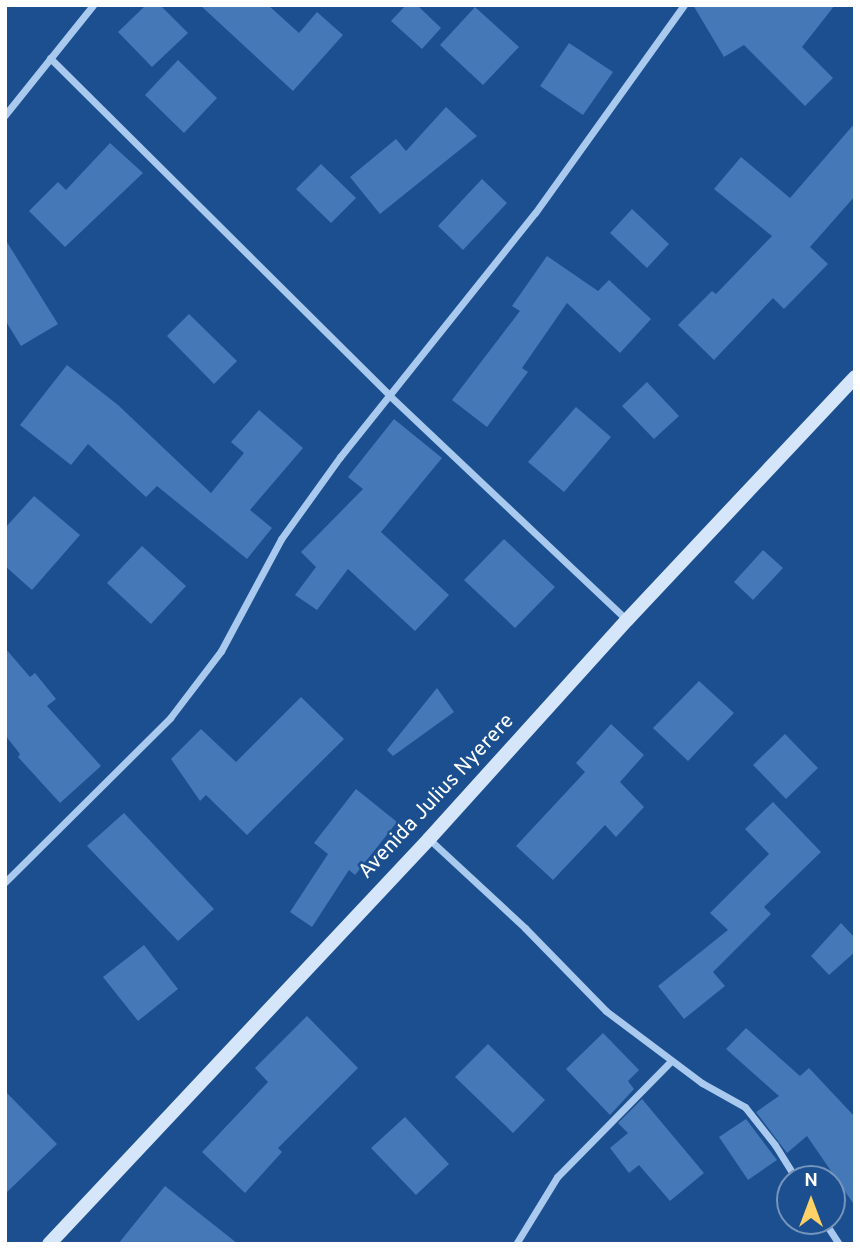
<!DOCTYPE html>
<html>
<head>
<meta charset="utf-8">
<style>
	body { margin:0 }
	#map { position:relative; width:860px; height:1249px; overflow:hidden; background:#1b4f8f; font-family:Overpass,sans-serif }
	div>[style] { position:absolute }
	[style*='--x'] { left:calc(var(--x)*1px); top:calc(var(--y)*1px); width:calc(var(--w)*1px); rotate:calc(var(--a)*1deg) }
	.building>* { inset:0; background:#4478b7 }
	.street>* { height:7px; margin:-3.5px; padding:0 3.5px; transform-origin:3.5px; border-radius:3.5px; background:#a9c9ee }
	.secondary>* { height:14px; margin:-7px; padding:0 7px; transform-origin:7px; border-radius:7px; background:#d6e6fa }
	span { translate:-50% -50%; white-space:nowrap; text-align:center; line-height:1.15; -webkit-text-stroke:5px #1b4f8f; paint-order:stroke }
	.street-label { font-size:21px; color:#fff }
	.frame { position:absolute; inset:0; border:7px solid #fff; pointer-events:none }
	.north { position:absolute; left:776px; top:1165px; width:70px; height:70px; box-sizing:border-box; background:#1b4f8f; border:2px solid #7695bc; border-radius:50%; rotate:0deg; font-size:19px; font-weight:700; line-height:28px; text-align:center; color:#fff }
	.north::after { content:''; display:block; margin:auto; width:24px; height:32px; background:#ffd166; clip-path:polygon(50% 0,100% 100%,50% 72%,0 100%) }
</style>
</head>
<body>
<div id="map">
	<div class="building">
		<div style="clip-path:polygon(146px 5px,160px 5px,188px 33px,152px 67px,118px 32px)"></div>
		<div style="clip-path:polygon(200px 5px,268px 5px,299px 33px,317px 12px,343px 35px,293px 91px)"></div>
		<div style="clip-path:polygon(406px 5px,417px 5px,441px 28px,422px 49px,391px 21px)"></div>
		<div style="clip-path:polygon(693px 5px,835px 5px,802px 47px,833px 78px,805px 106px,744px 45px,724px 57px)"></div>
		<div style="clip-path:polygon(475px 7px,519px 47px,483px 85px,440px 45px)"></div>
		<div style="clip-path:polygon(569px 43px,613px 72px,583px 115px,540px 86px)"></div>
		<div style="clip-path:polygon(178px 60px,217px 98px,184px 133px,145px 95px)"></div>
		<div style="clip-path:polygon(446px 107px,477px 136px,380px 214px,350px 177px,396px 139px,406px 151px)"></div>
		<div style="clip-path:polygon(855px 123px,855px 196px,810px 247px,828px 264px,784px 309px,773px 298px,714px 360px,678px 325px,712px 291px,716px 294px,772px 236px,714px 189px,741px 157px,790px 198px)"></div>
		<div style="clip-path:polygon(110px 143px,143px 173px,65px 247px,29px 211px,58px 182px,66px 190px)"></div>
		<div style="clip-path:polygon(321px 164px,356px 198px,331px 223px,296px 189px)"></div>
		<div style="clip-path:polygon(482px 179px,507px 203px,463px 250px,438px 226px)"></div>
		<div style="clip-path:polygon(632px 209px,669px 244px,647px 268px,610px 233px)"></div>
		<div style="clip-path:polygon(5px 239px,58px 324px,21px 346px,5px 320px)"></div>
		<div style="clip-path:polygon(547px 256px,598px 291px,609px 280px,651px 319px,620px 353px,567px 303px,522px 368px,528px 372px,487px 427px,452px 400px,520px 311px,512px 306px)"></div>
		<div style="clip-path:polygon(189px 314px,237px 361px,214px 384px,167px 336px)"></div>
		<div style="clip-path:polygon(67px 365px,118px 405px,211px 493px,244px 453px,231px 442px,259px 410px,303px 448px,250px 510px,272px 528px,247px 559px,157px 486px,146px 497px,88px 444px,71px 465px,20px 425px)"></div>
		<div style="clip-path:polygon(647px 382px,679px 416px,654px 439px,622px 406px)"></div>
		<div style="clip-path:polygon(576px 407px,611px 437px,564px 492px,528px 462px)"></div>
		<div style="clip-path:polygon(394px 419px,442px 458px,381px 532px,449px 595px,415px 631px,348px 569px,317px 610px,295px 595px,316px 567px,301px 552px,363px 489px,348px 477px)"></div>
		<div style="clip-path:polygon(34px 496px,80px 535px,32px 590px,5px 566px,5px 528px)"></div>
		<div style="clip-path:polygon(504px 539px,555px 587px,515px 628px,464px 580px)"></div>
		<div style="clip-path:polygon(142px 546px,186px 586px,151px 624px,107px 583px)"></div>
		<div style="clip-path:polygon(763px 550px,783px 568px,753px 600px,734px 582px)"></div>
		<div style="clip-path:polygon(5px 648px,30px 677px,35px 673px,56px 699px,47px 706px,101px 766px,60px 803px,18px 757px,20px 754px,5px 735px)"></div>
		<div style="clip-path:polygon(699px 681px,734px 713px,688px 761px,653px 728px)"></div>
		<div style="clip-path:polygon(437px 688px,454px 712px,393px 756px,387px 750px)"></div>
		<div style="clip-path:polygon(301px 697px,344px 739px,247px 835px,206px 795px,200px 801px,171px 759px,201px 729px,236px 762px)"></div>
		<div style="clip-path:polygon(611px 724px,644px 755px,620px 782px,644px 807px,616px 837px,605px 825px,553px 880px,516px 846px,585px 772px,576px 763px)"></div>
		<div style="clip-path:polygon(785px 734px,818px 768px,786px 799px,753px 765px)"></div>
		<div style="clip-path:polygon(356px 789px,397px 822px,355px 875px,349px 870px,312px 927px,290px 912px,328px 854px,314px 843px)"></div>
		<div style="clip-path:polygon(773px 802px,821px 852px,764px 907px,771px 914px,713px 972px,725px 986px,684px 1019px,658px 986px,728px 930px,710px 913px,769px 854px,745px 829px)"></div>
		<div style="clip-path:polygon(124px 813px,214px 909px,178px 941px,87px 846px)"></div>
		<div style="clip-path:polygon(841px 923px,855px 938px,855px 952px,829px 975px,811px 956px)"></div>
		<div style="clip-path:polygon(144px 945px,178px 989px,138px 1021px,103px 977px)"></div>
		<div style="clip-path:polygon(307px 1016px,358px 1068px,278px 1148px,282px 1152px,245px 1193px,202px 1152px,268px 1082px,255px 1068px)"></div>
		<div style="clip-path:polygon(746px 1028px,800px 1076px,809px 1068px,855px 1117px,855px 1206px,807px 1136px,787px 1153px,756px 1112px,779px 1096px,726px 1049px)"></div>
		<div style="clip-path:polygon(603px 1033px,639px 1070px,628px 1081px,634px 1089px,610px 1115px,566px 1069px)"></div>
		<div style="clip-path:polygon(488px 1044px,545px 1100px,513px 1133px,455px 1077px)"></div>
		<div style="clip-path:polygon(5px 1091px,57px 1144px,5px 1194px)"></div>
		<div style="clip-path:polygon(642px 1099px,704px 1173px,670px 1201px,639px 1165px,629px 1173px,610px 1148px,628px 1133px,618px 1123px)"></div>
		<div style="clip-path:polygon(405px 1117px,449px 1164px,416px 1195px,371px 1148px)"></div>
		<div style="clip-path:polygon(746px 1119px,777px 1160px,748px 1180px,719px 1137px)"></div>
		<div style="clip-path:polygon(165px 1186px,238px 1244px,118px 1244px)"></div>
	</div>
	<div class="street">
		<div style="--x:50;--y:58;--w:479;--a:44.8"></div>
		<div style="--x:390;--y:396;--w:326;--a:43.4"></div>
		<div style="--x:5;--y:115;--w:141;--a:-51.3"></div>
		<div style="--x:429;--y:839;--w:131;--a:42.8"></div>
		<div style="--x:525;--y:928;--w:116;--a:45.7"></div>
		<div style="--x:606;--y:1011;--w:120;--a:36.9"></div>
		<div style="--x:702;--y:1083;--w:49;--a:29.2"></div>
		<div style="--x:745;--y:1107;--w:48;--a:51.7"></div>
		<div style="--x:775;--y:1145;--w:40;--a:58"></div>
		<div style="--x:5;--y:882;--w:233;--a:-44.8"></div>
		<div style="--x:170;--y:718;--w:84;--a:-52.7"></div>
		<div style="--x:221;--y:651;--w:127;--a:-61.8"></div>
		<div style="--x:281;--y:539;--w:101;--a:-54.3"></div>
		<div style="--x:340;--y:457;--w:312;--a:-51.4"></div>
		<div style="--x:535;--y:213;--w:256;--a:-54.4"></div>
		<div style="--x:824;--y:1221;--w:27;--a:57"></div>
		<div style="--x:516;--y:1244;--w:79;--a:-58.5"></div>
		<div style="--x:557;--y:1177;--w:163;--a:-45.5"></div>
	</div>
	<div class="secondary">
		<div style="--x:49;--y:1244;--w:555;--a:-46.82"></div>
		<div style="--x:429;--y:839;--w:295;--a:-47.9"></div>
		<div style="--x:627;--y:620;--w:333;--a:-46.8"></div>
	</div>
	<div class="street-label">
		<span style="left:437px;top:797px;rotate:-47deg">Avenida Julius Nyerere</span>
	</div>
	<div class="frame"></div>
	<div class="north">N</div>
</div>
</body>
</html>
